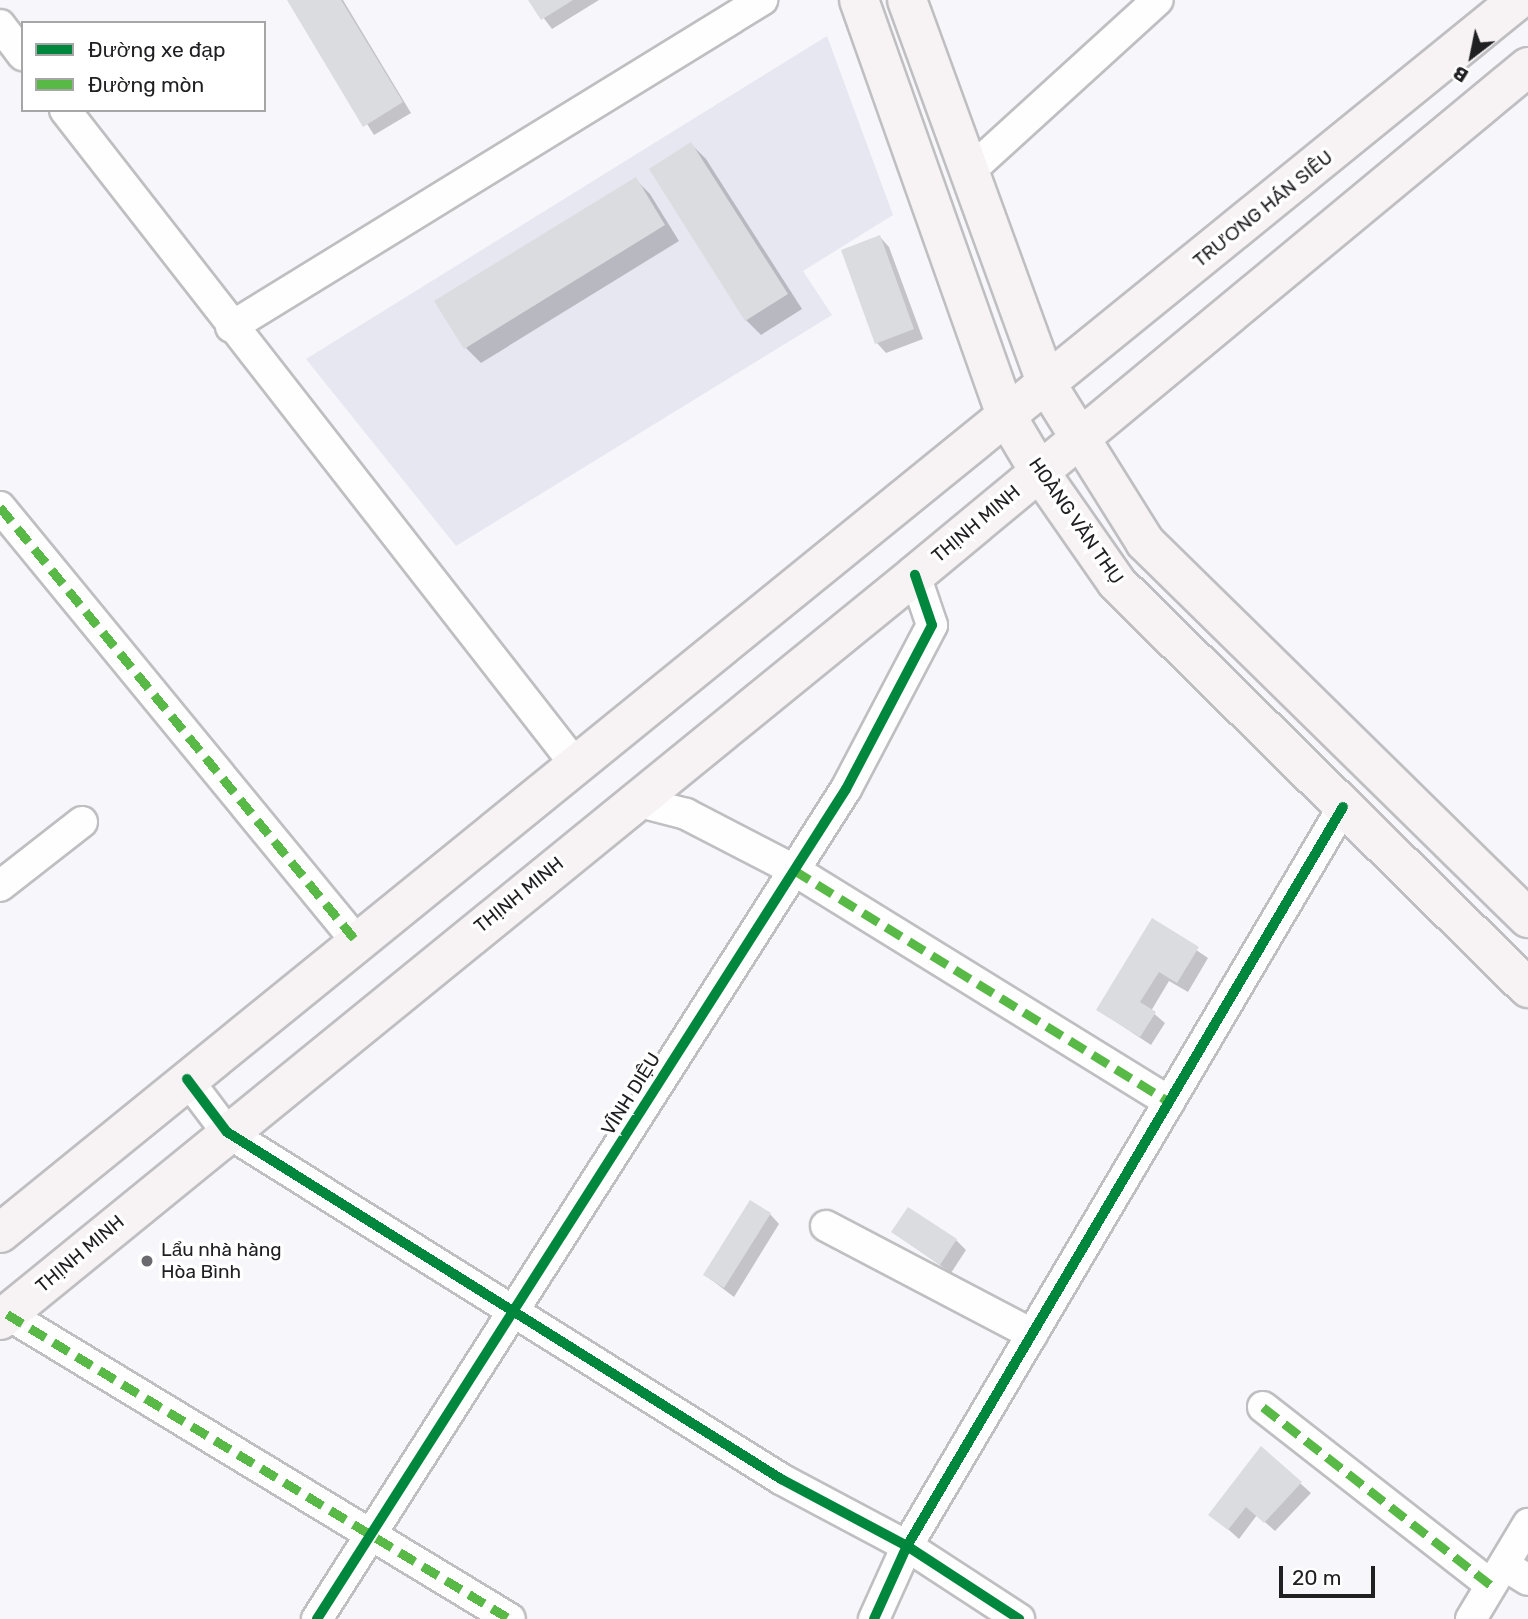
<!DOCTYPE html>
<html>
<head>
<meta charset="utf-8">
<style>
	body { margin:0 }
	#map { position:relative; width:1528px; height:1619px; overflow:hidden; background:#f6f6fb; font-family:Rubik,sans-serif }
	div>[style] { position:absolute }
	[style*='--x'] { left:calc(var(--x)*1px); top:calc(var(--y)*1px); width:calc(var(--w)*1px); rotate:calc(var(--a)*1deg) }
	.built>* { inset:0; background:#e6e7f1 }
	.shadow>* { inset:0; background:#0003 }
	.building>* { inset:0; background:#dbdcdf }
	.roads { filter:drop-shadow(2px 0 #bfbfc2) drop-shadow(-2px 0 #bfbfc2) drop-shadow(0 2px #bfbfc2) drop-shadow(0 -2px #bfbfc2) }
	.minor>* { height:30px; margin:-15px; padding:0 15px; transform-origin:15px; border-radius:15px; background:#fefefe }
	.secondary>* { height:38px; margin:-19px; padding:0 19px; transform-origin:19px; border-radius:19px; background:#f7f2f3 }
	.quiet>* { height:9px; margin-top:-4.5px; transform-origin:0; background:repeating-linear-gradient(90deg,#58b947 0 18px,transparent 0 27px) }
	.cycleway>* { height:10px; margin:-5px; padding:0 5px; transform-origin:5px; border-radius:5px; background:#00873e }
	.dots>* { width:19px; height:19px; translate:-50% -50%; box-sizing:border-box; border:4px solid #fff; border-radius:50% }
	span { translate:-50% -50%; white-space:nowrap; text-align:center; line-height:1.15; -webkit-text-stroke:7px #fff; paint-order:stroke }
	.street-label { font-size:19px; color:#202023 }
	.poi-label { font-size:19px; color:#202023 }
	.left { translate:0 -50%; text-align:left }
	.legend { position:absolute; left:21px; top:21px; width:245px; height:91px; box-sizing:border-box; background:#fff; border:2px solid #a6a6a7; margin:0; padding:9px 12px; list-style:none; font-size:21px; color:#202023 }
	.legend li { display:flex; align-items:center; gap:14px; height:35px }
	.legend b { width:35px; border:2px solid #a6a6a7 }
	.north { position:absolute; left:1437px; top:21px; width:70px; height:70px; -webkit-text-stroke:5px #fff; paint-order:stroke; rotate:212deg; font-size:19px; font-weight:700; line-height:28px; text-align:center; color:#202023 }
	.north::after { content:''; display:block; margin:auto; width:24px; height:32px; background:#202023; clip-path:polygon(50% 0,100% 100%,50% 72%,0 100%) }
	.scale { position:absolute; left:1279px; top:1566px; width:96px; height:32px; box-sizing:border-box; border:4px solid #202023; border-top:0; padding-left:9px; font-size:21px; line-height:24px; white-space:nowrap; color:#202023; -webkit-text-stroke:5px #fff; paint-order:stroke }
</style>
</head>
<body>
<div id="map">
	<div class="built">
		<div style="clip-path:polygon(827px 36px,893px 215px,803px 271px,832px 315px,456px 546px,306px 359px)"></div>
	</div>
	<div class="shadow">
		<div style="clip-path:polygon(289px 0,343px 0,411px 113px,374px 135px)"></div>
		<div style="clip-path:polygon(530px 0,599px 0,552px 29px)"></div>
		<div style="clip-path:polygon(691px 144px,706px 159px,802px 309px,761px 335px,746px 320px)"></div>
		<div style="clip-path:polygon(635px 179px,650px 194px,679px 241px,481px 363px,466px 348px)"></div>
		<div style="clip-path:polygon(880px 237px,889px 247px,923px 339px,886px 353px,877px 343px)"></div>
		<div style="clip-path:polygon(1152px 920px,1208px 958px,1188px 992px,1169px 981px,1151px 1011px,1165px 1023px,1151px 1045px,1098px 1010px)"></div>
		<div style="clip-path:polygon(770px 1214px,779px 1224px,734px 1297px,705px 1275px)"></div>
		<div style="clip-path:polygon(893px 1232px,956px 1240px,966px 1250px,951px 1273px)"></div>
		<div style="clip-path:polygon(1262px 1449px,1311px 1493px,1275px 1531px,1257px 1515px,1239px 1539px,1211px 1514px)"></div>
	</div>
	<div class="building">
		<div style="clip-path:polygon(287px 0,341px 0,403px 102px,363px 127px)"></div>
		<div style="clip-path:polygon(528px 0,573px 0,541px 20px)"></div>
		<div style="clip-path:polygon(691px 142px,788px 294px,745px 321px,649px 169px)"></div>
		<div style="clip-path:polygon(636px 177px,665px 225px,464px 349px,434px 301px)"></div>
		<div style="clip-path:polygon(880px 235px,914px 329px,875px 344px,841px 250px)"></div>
		<div style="clip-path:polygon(1152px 918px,1199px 947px,1177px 983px,1159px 972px,1140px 1002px,1156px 1012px,1140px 1037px,1096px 1010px)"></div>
		<div style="clip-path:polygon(750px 1200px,771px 1213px,724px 1288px,703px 1275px)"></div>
		<div style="clip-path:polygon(908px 1207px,957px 1239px,940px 1265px,891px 1232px)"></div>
		<div style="clip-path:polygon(1261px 1446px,1302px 1482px,1264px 1523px,1246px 1507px,1228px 1530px,1208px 1515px)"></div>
	</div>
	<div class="roads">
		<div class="minor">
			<div style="--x:0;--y:25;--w:38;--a:53"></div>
			<div style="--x:65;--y:110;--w:829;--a:52.05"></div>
			<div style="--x:972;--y:169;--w:251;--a:-42.3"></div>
			<div style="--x:231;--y:327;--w:624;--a:-31.63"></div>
			<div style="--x:0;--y:507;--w:564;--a:50.61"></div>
			<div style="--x:636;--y:801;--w:52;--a:14.6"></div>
			<div style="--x:686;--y:814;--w:122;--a:27.4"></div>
			<div style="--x:794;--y:870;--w:441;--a:31.7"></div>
			<div style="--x:0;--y:886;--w:104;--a:-38"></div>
			<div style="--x:187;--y:1079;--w:66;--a:53"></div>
			<div style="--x:227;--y:1132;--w:654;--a:32.06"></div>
			<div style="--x:781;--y:1479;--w:143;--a:28"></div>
			<div style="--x:907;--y:1546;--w:134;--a:33.1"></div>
			<div style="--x:826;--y:1226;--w:233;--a:27.7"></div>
			<div style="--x:7;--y:1314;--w:588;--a:31.23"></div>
			<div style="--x:1263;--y:1407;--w:289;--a:38"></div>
			<div style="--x:1504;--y:1565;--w:28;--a:32"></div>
			<div style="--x:317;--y:1619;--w:984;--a:-57.49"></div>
			<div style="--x:846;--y:789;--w:185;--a:-62.3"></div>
			<div style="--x:932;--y:625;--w:53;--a:-108.8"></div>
			<div style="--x:874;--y:1619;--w:80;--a:-65.7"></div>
			<div style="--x:907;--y:1546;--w:858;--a:-59.46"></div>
			<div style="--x:1471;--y:1619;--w:111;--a:-59"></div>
		</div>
		<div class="secondary">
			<div style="--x:859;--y:0;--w:442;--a:70.5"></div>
			<div style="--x:1007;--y:417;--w:63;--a:59.3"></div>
			<div style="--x:1039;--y:471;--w:136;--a:55.1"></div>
			<div style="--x:1117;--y:583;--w:577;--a:44.58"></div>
			<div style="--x:907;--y:0;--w:410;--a:70"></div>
			<div style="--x:1047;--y:385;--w:185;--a:58"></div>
			<div style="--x:1145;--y:542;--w:537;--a:44.47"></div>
			<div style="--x:0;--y:1233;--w:1956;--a:-39.09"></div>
			<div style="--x:0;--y:1320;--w:1180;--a:-39.15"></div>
			<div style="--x:915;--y:575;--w:796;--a:-39.65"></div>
		</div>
	</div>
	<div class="quiet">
		<div style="--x:0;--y:507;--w:564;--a:50.61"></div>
		<div style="--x:794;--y:870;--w:441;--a:31.7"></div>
		<div style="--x:7;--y:1314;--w:588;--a:31.23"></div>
		<div style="--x:1263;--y:1407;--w:289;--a:38"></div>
	</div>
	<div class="cycleway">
		<div style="--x:187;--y:1079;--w:66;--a:53"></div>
		<div style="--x:227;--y:1132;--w:654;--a:32.06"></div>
		<div style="--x:781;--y:1479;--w:143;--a:28"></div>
		<div style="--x:907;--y:1546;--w:134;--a:33.1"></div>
		<div style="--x:317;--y:1619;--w:984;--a:-57.49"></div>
		<div style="--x:846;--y:789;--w:185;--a:-62.3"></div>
		<div style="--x:932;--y:625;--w:53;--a:-108.8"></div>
		<div style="--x:874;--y:1619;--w:80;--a:-65.7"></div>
		<div style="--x:907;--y:1546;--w:858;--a:-59.46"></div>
	</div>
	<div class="dots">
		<div style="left:147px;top:1261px;background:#6b6b6f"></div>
	</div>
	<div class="street-label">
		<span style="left:1263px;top:209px;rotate:-39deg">TRƯƠNG HÁN SIÊU</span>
		<span style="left:1076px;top:521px;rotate:55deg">HOÀNG VĂN THỤ</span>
		<span style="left:976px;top:524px;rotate:-40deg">THỊNH MINH</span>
		<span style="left:519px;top:895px;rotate:-39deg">THỊNH MINH</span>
		<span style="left:631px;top:1094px;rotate:-58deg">VĨNH DIỆU</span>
		<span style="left:80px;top:1254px;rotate:-40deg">THỊNH MINH</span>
	</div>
	<div class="poi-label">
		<span class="left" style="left:161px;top:1261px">Lẩu nhà hàng<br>Hòa Bình</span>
	</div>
	<ul class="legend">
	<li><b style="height:9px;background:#00873e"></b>Đường xe đạp</li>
	<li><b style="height:9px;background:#58b947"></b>Đường mòn</li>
	</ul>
	<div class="north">B</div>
	<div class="scale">20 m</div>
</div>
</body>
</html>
